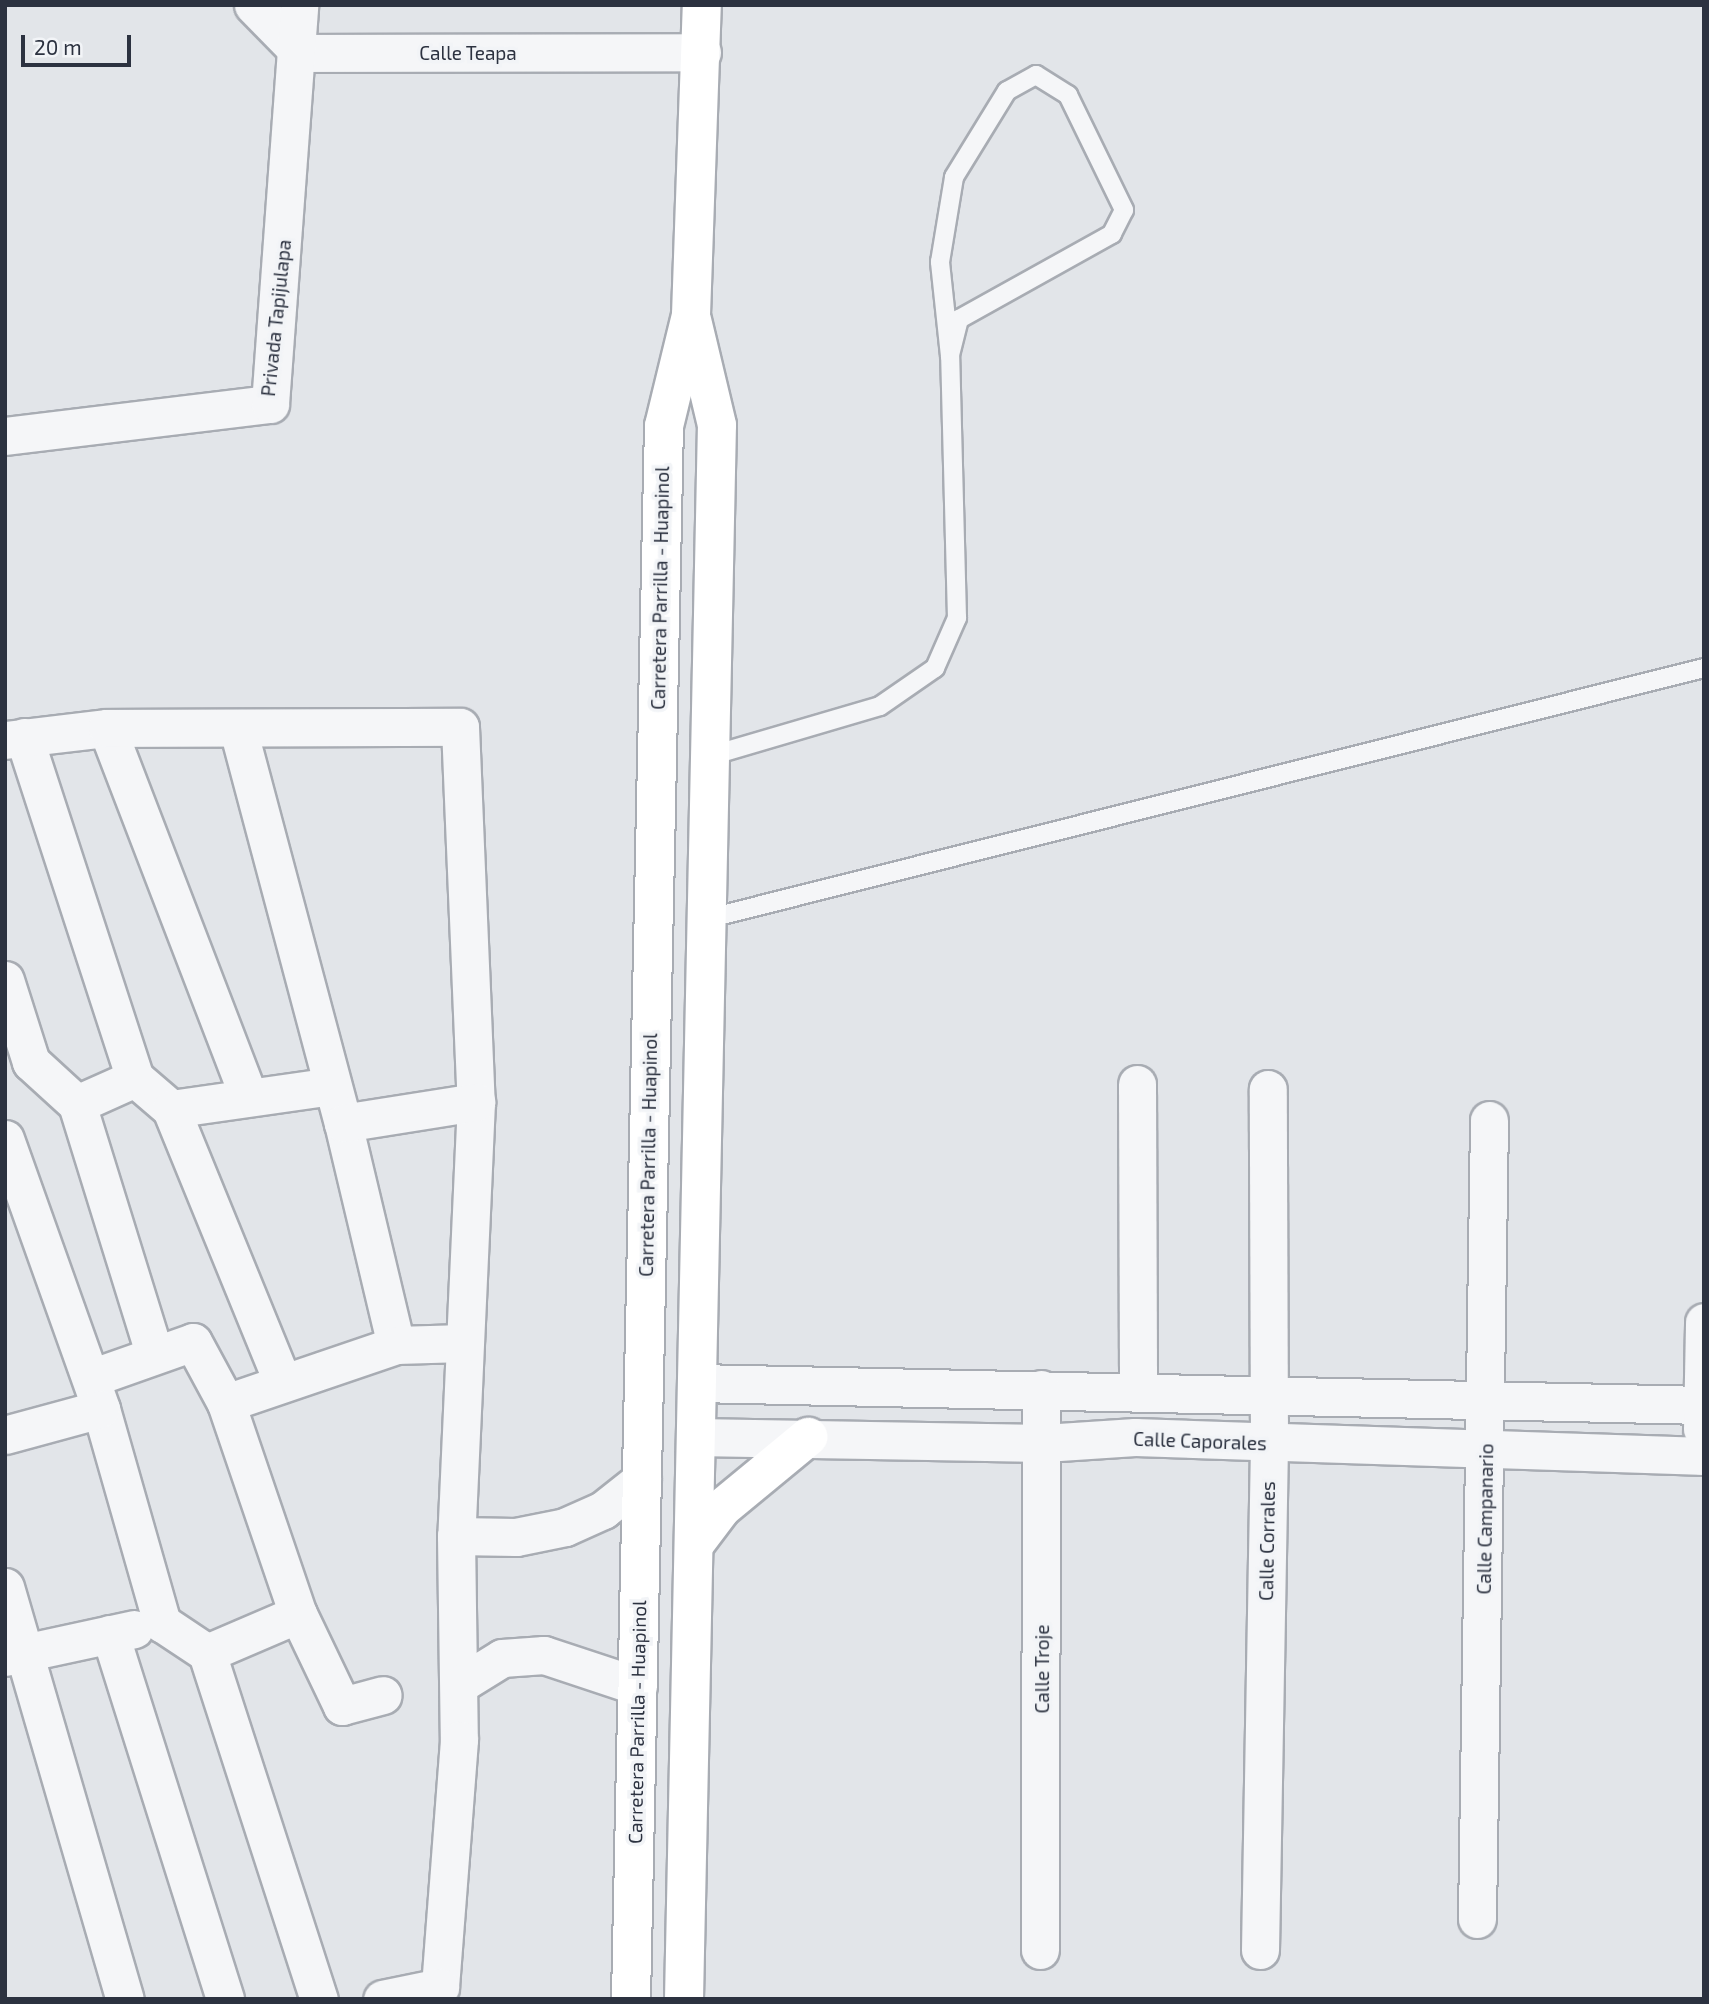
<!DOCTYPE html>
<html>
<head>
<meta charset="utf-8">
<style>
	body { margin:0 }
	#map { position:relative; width:1709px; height:2004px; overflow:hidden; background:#e2e5e9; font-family:"Exo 2",sans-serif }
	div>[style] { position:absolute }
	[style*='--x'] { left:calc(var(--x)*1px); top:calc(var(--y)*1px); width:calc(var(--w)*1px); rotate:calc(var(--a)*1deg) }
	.roads { filter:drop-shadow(2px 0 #a8acb3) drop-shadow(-2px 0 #a8acb3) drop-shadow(0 2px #a8acb3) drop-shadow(0 -2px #a8acb3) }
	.service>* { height:18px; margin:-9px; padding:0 9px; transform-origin:9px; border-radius:9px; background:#f5f6f8 }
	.minor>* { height:37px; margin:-18.5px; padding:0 18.5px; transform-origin:18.5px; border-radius:18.5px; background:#f5f6f8 }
	.secondary>* { height:38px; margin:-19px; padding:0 19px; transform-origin:19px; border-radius:19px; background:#fff }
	span { translate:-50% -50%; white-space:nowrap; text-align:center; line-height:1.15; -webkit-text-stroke:7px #f2f4f7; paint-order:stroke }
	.street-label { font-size:19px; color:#2c3240 }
	.frame { position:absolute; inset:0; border:7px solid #2c3240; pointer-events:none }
	.scale { position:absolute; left:21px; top:35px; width:110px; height:32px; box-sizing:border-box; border:4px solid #2c3240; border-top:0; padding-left:9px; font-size:21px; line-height:24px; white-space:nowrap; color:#2c3240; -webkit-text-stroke:5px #f2f4f7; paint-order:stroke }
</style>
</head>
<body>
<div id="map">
	<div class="roads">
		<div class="service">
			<div style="--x:710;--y:756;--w:177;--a:-16.4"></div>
			<div style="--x:880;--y:706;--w:67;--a:-34.6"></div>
			<div style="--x:935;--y:668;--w:55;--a:-66.3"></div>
			<div style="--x:957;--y:618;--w:262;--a:-91.5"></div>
			<div style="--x:950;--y:356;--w:95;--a:-96.1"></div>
			<div style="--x:940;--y:262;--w:86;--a:-80.6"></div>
			<div style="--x:954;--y:177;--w:101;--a:-58.4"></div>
			<div style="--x:1007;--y:91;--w:33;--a:-29"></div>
			<div style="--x:1036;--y:75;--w:38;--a:32"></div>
			<div style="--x:1068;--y:95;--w:128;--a:64"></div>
			<div style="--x:1124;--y:210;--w:27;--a:117"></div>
			<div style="--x:1112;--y:234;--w:175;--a:150.9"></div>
			<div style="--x:959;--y:319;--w:38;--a:104"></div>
			<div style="--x:706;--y:919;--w:1029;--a:-14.12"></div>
		</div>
		<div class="minor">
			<div style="--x:253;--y:5;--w:67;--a:45.6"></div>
			<div style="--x:300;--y:53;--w:402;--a:-0.1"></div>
			<div style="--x:5;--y:436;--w:267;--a:-6.9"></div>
			<div style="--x:270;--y:404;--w:400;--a:-85.8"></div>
			<div style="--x:107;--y:728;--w:393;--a:69"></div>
			<div style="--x:238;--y:729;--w:408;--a:75.1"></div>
			<div style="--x:343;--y:1123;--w:228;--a:76.6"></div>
			<div style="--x:24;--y:737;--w:359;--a:72"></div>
			<div style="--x:135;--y:1078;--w:48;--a:40.7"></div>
			<div style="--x:171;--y:1109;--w:296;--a:67.8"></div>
			<div style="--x:5;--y:740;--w:103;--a:-6.7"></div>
			<div style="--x:107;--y:728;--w:353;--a:-0.2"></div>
			<div style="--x:460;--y:727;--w:375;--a:87.6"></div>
			<div style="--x:476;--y:1102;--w:434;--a:92.6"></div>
			<div style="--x:456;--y:1536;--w:204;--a:89.2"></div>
			<div style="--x:459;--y:1740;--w:248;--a:94.4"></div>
			<div style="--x:440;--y:1987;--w:59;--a:168.3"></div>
			<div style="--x:5;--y:980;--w:86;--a:72.4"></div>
			<div style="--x:31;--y:1062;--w:62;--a:42.4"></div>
			<div style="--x:77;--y:1104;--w:260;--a:72.8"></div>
			<div style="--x:1137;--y:1084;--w:306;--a:89.8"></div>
			<div style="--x:77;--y:1104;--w:64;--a:-24.1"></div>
			<div style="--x:171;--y:1109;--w:163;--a:-8.1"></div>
			<div style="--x:343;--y:1123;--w:135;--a:-9"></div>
			<div style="--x:5;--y:1139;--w:287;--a:70.4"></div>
			<div style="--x:101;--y:1409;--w:223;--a:74.1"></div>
			<div style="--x:162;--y:1623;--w:54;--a:33.7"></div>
			<div style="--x:207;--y:1653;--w:364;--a:72.1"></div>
			<div style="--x:91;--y:1378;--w:108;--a:-19.4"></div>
			<div style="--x:193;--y:1342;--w:69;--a:61.6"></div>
			<div style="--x:226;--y:1403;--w:223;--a:71.2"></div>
			<div style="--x:298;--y:1614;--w:102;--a:64.4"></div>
			<div style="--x:342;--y:1706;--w:42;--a:-15"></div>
			<div style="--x:696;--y:1383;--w:1008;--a:1.25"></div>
			<div style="--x:226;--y:1403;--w:180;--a:-18.8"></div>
			<div style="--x:396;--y:1345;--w:68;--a:-1.7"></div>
			<div style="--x:1702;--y:1429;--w:107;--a:-88.9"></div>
			<div style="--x:5;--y:1435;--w:99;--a:-15.2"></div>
			<div style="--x:695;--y:1437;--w:349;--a:1"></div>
			<div style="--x:1044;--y:1443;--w:91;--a:-3.8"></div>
			<div style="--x:1135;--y:1437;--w:569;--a:1.91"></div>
			<div style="--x:456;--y:1536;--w:60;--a:1"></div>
			<div style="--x:516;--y:1537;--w:50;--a:-11.5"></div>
			<div style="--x:565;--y:1527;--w:42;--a:-24.1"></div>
			<div style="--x:603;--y:1510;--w:50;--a:-38.5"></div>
			<div style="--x:5;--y:1587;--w:429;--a:73.8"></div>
			<div style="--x:110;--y:1634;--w:383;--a:72.5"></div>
			<div style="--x:207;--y:1653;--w:99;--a:-23.2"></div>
			<div style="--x:5;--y:1657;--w:132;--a:-12.2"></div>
			<div style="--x:460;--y:1684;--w:49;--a:-31.8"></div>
			<div style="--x:502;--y:1658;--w:42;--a:-4.1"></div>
			<div style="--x:544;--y:1655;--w:99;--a:18.3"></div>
			<div style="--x:1477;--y:1919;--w:799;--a:-89.14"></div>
			<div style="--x:1040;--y:1950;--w:561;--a:-89.9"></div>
			<div style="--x:1260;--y:1950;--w:507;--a:-88.98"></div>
			<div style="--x:1269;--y:1443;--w:354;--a:-90.2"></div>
		</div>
		<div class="secondary">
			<div style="--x:694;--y:1545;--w:46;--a:-52.9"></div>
			<div style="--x:722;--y:1508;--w:112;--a:-39.5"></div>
			<div style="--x:631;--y:1999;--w:1573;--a:-88.8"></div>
			<div style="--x:664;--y:426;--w:114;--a:-76.3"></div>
			<div style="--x:691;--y:315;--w:310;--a:-88"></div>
			<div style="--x:684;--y:1999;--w:1574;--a:-88.8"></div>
			<div style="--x:717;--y:425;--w:108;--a:-103.4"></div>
		</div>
	</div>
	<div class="street-label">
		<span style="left:468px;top:53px">Calle Teapa</span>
		<span style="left:276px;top:318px;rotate:-84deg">Privada Tapijulapa</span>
		<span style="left:660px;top:588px;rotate:-89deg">Carretera Parrilla - Huapinol</span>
		<span style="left:648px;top:1155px;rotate:-89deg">Carretera Parrilla - Huapinol</span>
		<span style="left:1200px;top:1441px;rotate:2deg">Calle Caporales</span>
		<span style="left:1485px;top:1519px;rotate:-89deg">Calle Campanario</span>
		<span style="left:1267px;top:1541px;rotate:-89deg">Calle Corrales</span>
		<span style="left:1042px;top:1669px;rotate:-90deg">Calle Troje</span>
		<span style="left:637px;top:1722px;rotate:-89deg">Carretera Parrilla - Huapinol</span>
	</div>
	<div class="frame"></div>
	<div class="scale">20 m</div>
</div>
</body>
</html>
